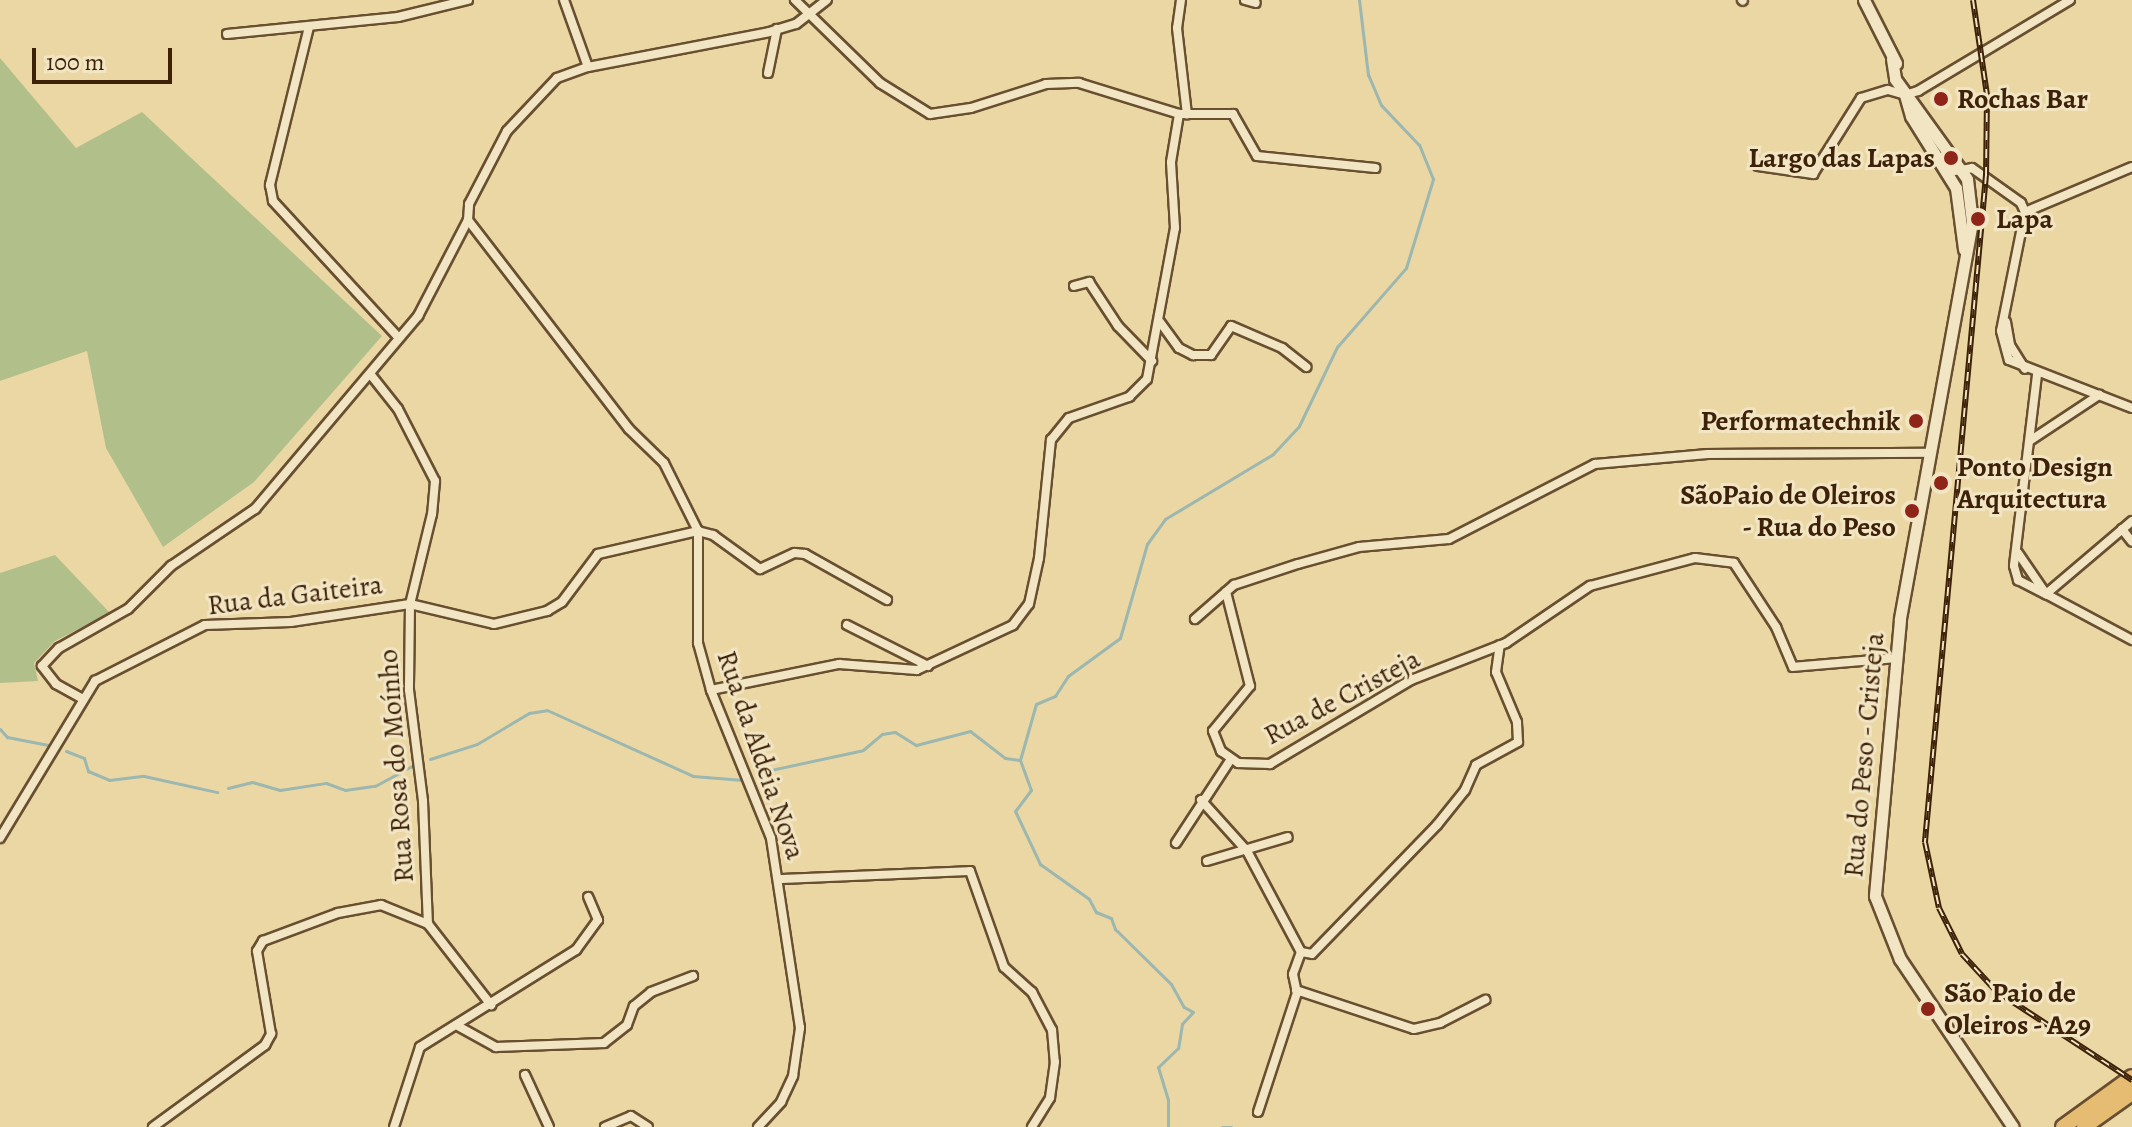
<!DOCTYPE html>
<html>
<head>
<meta charset="utf-8">
<style>
	body { margin:0 }
	#map { position:relative; width:2132px; height:1127px; overflow:hidden; background:#ebd7a4; font-family:Alegreya,serif }
	div>[style] { position:absolute }
	[style*='--x'] { left:calc(var(--x)*1px); top:calc(var(--y)*1px); width:calc(var(--w)*1px); rotate:calc(var(--a)*1deg) }
	.green>* { inset:0; background:#b1bf8a }
	.stream>* { height:3px; margin:-1.5px; padding:0 1.5px; transform-origin:1.5px; border-radius:1.5px; background:#9bb7b0 }
	.roads { filter:drop-shadow(2px 0 #684f30) drop-shadow(-2px 0 #684f30) drop-shadow(0 2px #684f30) drop-shadow(0 -2px #684f30) }
	.street>* { height:8px; margin:-4px; padding:0 4px; transform-origin:4px; border-radius:4px; background:#f2e5c4 }
	.secondary>* { height:11px; margin:-5.5px; padding:0 5.5px; transform-origin:5.5px; border-radius:5.5px; background:#f2e5c4 }
	.highway>* { height:14px; margin:-7px; padding:0 7px; transform-origin:7px; border-radius:7px; background:#e6bc72 }
	.rail>* { height:6px; margin-top:-3px; transform-origin:0; background:repeating-linear-gradient(90deg,#f2e5c4 0 9px,#3d2209 0 18px); box-sizing:border-box; border-block:2px solid #3d2209 }
	.dots>* { width:22px; height:22px; translate:-50% -50%; box-sizing:border-box; border:4px solid #f2e5c4; border-radius:50% }
	span { translate:-50% -50%; white-space:nowrap; text-align:center; line-height:1.15; -webkit-text-stroke:6px #f2e5c4; paint-order:stroke }
	.poi-label { font-size:28px; color:#3d2209; font-weight:700 }
	.left { translate:0 -50%; text-align:left }
	.right { translate:-100% -50%; text-align:right }
	.street-label { font-size:28px; color:#3d2209 }
	.scale { position:absolute; left:32px; top:48px; width:140px; height:36px; box-sizing:border-box; border:4px solid #3d2209; border-top:0; padding-left:10px; font-size:24px; line-height:28px; white-space:nowrap; color:#3d2209; -webkit-text-stroke:6px #f2e5c4; paint-order:stroke }
</style>
</head>
<body>
<div id="map">
	<div class="green">
		<div style="clip-path:polygon(0 58px,76px 148px,142px 112px,382px 336px,254px 482px,163px 547px,106px 448px,87px 351px,0 381px)"></div>
		<div style="clip-path:polygon(55px 555px,110px 613px,55px 641px,34px 663px,38px 681px,0 683px,0 573px)"></div>
	</div>
	<div class="stream">
		<div style="--x:0;--y:729;--w:11;--a:49"></div>
		<div style="--x:7;--y:737;--w:42;--a:11"></div>
		<div style="--x:66;--y:751;--w:19;--a:21"></div>
		<div style="--x:84;--y:758;--w:14;--a:73"></div>
		<div style="--x:88;--y:771;--w:23;--a:23"></div>
		<div style="--x:109;--y:780;--w:35;--a:-7"></div>
		<div style="--x:144;--y:776;--w:75;--a:12.4"></div>
		<div style="--x:430;--y:759;--w:49;--a:-17.7"></div>
		<div style="--x:477;--y:744;--w:61;--a:-30.8"></div>
		<div style="--x:529;--y:713;--w:18;--a:-9"></div>
		<div style="--x:547;--y:710;--w:160;--a:24.3"></div>
		<div style="--x:693;--y:776;--w:50;--a:4.6"></div>
		<div style="--x:1020;--y:760;--w:58;--a:-74.1"></div>
		<div style="--x:1036;--y:704;--w:21;--a:-23"></div>
		<div style="--x:1055;--y:696;--w:24;--a:-57"></div>
		<div style="--x:1068;--y:676;--w:64;--a:-36.2"></div>
		<div style="--x:1120;--y:638;--w:98;--a:-74"></div>
		<div style="--x:1147;--y:544;--w:31;--a:-54"></div>
		<div style="--x:1165;--y:519;--w:126;--a:-31"></div>
		<div style="--x:1273;--y:454;--w:38;--a:-47"></div>
		<div style="--x:1299;--y:426;--w:88;--a:-64.3"></div>
		<div style="--x:1337;--y:347;--w:105;--a:-48.9"></div>
		<div style="--x:1406;--y:268;--w:93;--a:-73.1"></div>
		<div style="--x:1433;--y:179;--w:37;--a:-112"></div>
		<div style="--x:1419;--y:145;--w:55;--a:-133.5"></div>
		<div style="--x:1381;--y:105;--w:33;--a:-113"></div>
		<div style="--x:1368;--y:75;--w:76;--a:-96.8"></div>
		<div style="--x:1020;--y:760;--w:32;--a:70"></div>
		<div style="--x:1031;--y:790;--w:26;--a:127"></div>
		<div style="--x:1015;--y:811;--w:59;--a:64.7"></div>
		<div style="--x:1040;--y:864;--w:60;--a:35.5"></div>
		<div style="--x:1089;--y:899;--w:15;--a:62"></div>
		<div style="--x:1096;--y:912;--w:16;--a:22"></div>
		<div style="--x:1111;--y:918;--w:12;--a:70"></div>
		<div style="--x:1115;--y:929;--w:78;--a:44.5"></div>
		<div style="--x:1171;--y:984;--w:26;--a:61"></div>
		<div style="--x:1184;--y:1007;--w:10;--a:29"></div>
		<div style="--x:1193;--y:1012;--w:16;--a:133"></div>
		<div style="--x:1182;--y:1024;--w:24;--a:99"></div>
		<div style="--x:1178;--y:1048;--w:28;--a:136"></div>
		<div style="--x:1158;--y:1067;--w:34;--a:73"></div>
		<div style="--x:1168;--y:1100;--w:27;--a:90"></div>
		<div style="--x:757;--y:773;--w:108;--a:-12.2"></div>
		<div style="--x:863;--y:750;--w:25;--a:-40"></div>
		<div style="--x:882;--y:734;--w:13;--a:-9"></div>
		<div style="--x:895;--y:732;--w:25;--a:32"></div>
		<div style="--x:916;--y:745;--w:56;--a:-14.5"></div>
		<div style="--x:970;--y:731;--w:44;--a:37.6"></div>
		<div style="--x:1005;--y:758;--w:15;--a:8"></div>
		<div style="--x:228;--y:788;--w:25;--a:-14"></div>
		<div style="--x:252;--y:782;--w:29;--a:16"></div>
		<div style="--x:280;--y:790;--w:47;--a:-8.7"></div>
		<div style="--x:326;--y:783;--w:20;--a:20"></div>
		<div style="--x:345;--y:790;--w:30;--a:-8"></div>
		<div style="--x:375;--y:786;--w:42;--a:-28.4"></div>
		<div style="--x:1222;--y:1127;--w:9;--a:0"></div>
	</div>
	<div class="roads">
		<div class="street">
			<div style="--x:564;--y:0;--w:71;--a:70.3"></div>
			<div style="--x:795;--y:0;--w:119;--a:44.3"></div>
			<div style="--x:880;--y:83;--w:59;--a:31.8"></div>
			<div style="--x:930;--y:114;--w:41;--a:-8.3"></div>
			<div style="--x:971;--y:108;--w:79;--a:-17.7"></div>
			<div style="--x:1046;--y:84;--w:33;--a:-2"></div>
			<div style="--x:1079;--y:83;--w:105;--a:17.2"></div>
			<div style="--x:1179;--y:114;--w:54;--a:0"></div>
			<div style="--x:1233;--y:114;--w:48;--a:60.3"></div>
			<div style="--x:1257;--y:156;--w:119;--a:5.8"></div>
			<div style="--x:1181;--y:0;--w:28;--a:98"></div>
			<div style="--x:1177;--y:28;--w:87;--a:83.4"></div>
			<div style="--x:1245;--y:0;--w:11;--a:15"></div>
			<div style="--x:1742;--y:0;--w:1;--a:45"></div>
			<div style="--x:309;--y:27;--w:163;--a:103.9"></div>
			<div style="--x:270;--y:185;--w:16;--a:79"></div>
			<div style="--x:273;--y:201;--w:185;--a:47.4"></div>
			<div style="--x:227;--y:34;--w:172;--a:-5.7"></div>
			<div style="--x:398;--y:17;--w:72;--a:-13.7"></div>
			<div style="--x:768;--y:73;--w:45;--a:-78.4"></div>
			<div style="--x:1758;--y:166;--w:56;--a:8.3"></div>
			<div style="--x:1813;--y:174;--w:90;--a:-57.7"></div>
			<div style="--x:1861;--y:98;--w:28;--a:-17"></div>
			<div style="--x:1888;--y:90;--w:18;--a:16"></div>
			<div style="--x:1905;--y:95;--w:14;--a:-17"></div>
			<div style="--x:1918;--y:91;--w:177;--a:-30.9"></div>
			<div style="--x:1948;--y:172;--w:24;--a:-9"></div>
			<div style="--x:1972;--y:168;--w:60;--a:35.5"></div>
			<div style="--x:2021;--y:203;--w:10;--a:66"></div>
			<div style="--x:2025;--y:212;--w:121;--a:101.4"></div>
			<div style="--x:2001;--y:331;--w:30;--a:75"></div>
			<div style="--x:2009;--y:360;--w:132;--a:21.3"></div>
			<div style="--x:2025;--y:212;--w:116;--a:-22.8"></div>
			<div style="--x:1074;--y:286;--w:16;--a:-15"></div>
			<div style="--x:1089;--y:282;--w:53;--a:56.6"></div>
			<div style="--x:1118;--y:326;--w:49;--a:45.8"></div>
			<div style="--x:1160;--y:322;--w:32;--a:54"></div>
			<div style="--x:1179;--y:348;--w:16;--a:27"></div>
			<div style="--x:1193;--y:355;--w:18;--a:0"></div>
			<div style="--x:1211;--y:355;--w:35;--a:-55"></div>
			<div style="--x:1231;--y:326;--w:56;--a:23.3"></div>
			<div style="--x:1282;--y:348;--w:31;--a:38"></div>
			<div style="--x:2006;--y:322;--w:23;--a:80"></div>
			<div style="--x:2010;--y:345;--w:28;--a:58"></div>
			<div style="--x:371;--y:375;--w:43;--a:51.5"></div>
			<div style="--x:398;--y:409;--w:81;--a:62.8"></div>
			<div style="--x:435;--y:481;--w:33;--a:95"></div>
			<div style="--x:432;--y:514;--w:93;--a:103.7"></div>
			<div style="--x:410;--y:604;--w:86;--a:90.7"></div>
			<div style="--x:409;--y:690;--w:112;--a:82.8"></div>
			<div style="--x:423;--y:801;--w:123;--a:87.7"></div>
			<div style="--x:2037;--y:375;--w:192;--a:96.9"></div>
			<div style="--x:2014;--y:566;--w:15;--a:74"></div>
			<div style="--x:2018;--y:580;--w:31;--a:27"></div>
			<div style="--x:2031;--y:440;--w:82;--a:-33.5"></div>
			<div style="--x:2122;--y:529;--w:16;--a:52"></div>
			<div style="--x:2018;--y:553;--w:50;--a:55.7"></div>
			<div style="--x:2046;--y:594;--w:98;--a:28.1"></div>
			<div style="--x:1226;--y:592;--w:97;--a:75.7"></div>
			<div style="--x:1250;--y:686;--w:58;--a:129.4"></div>
			<div style="--x:1213;--y:731;--w:22;--a:68"></div>
			<div style="--x:1221;--y:751;--w:21;--a:35"></div>
			<div style="--x:1238;--y:763;--w:32;--a:2"></div>
			<div style="--x:1270;--y:764;--w:164;--a:-30.8"></div>
			<div style="--x:1411;--y:680;--w:102;--a:-21.3"></div>
			<div style="--x:1506;--y:643;--w:102;--a:-34.2"></div>
			<div style="--x:1590;--y:586;--w:109;--a:-14.9"></div>
			<div style="--x:1695;--y:558;--w:39;--a:7"></div>
			<div style="--x:1734;--y:563;--w:77;--a:56.7"></div>
			<div style="--x:1776;--y:627;--w:43;--a:67"></div>
			<div style="--x:1793;--y:667;--w:103;--a:-5"></div>
			<div style="--x:2046;--y:594;--w:113;--a:-40.3"></div>
			<div style="--x:1195;--y:619;--w:52;--a:-41.1"></div>
			<div style="--x:1234;--y:585;--w:67;--a:-18.2"></div>
			<div style="--x:1298;--y:564;--w:63;--a:-15.6"></div>
			<div style="--x:1359;--y:547;--w:90;--a:-5.1"></div>
			<div style="--x:1449;--y:539;--w:164;--a:-27.2"></div>
			<div style="--x:1595;--y:464;--w:113;--a:-5.1"></div>
			<div style="--x:1708;--y:454;--w:223;--a:-0.3"></div>
			<div style="--x:847;--y:625;--w:91;--a:26.8"></div>
			<div style="--x:711;--y:690;--w:131;--a:-11.5"></div>
			<div style="--x:839;--y:664;--w:78;--a:4.4"></div>
			<div style="--x:917;--y:670;--w:106;--a:-25.1"></div>
			<div style="--x:1013;--y:625;--w:26;--a:-53"></div>
			<div style="--x:1029;--y:604;--w:47;--a:-77.7"></div>
			<div style="--x:1039;--y:558;--w:119;--a:-84.2"></div>
			<div style="--x:1051;--y:440;--w:28;--a:-51"></div>
			<div style="--x:1069;--y:418;--w:64;--a:-19.3"></div>
			<div style="--x:1129;--y:397;--w:25;--a:-45"></div>
			<div style="--x:1147;--y:379;--w:154;--a:-79.5"></div>
			<div style="--x:1175;--y:228;--w:66;--a:-93.5"></div>
			<div style="--x:1171;--y:162;--w:49;--a:-80.5"></div>
			<div style="--x:83;--y:699;--w:31;--a:-151"></div>
			<div style="--x:56;--y:684;--w:23;--a:-128"></div>
			<div style="--x:42;--y:666;--w:25;--a:-47"></div>
			<div style="--x:59;--y:648;--w:79;--a:-29.5"></div>
			<div style="--x:128;--y:609;--w:61;--a:-45"></div>
			<div style="--x:171;--y:566;--w:102;--a:-34.2"></div>
			<div style="--x:255;--y:509;--w:253;--a:-49.8"></div>
			<div style="--x:418;--y:316;--w:108;--a:-62.5"></div>
			<div style="--x:1201;--y:800;--w:69;--a:48"></div>
			<div style="--x:1247;--y:851;--w:115;--a:61.9"></div>
			<div style="--x:1301;--y:952;--w:11;--a:10"></div>
			<div style="--x:1312;--y:954;--w:180;--a:-45.9"></div>
			<div style="--x:1437;--y:825;--w:45;--a:-51.3"></div>
			<div style="--x:1465;--y:790;--w:27;--a:-66"></div>
			<div style="--x:1476;--y:765;--w:48;--a:-28.7"></div>
			<div style="--x:1518;--y:742;--w:20;--a:-93"></div>
			<div style="--x:1517;--y:722;--w:54;--a:-112.8"></div>
			<div style="--x:1496;--y:672;--w:27;--a:-82"></div>
			<div style="--x:0;--y:838;--w:184;--a:-58.8"></div>
			<div style="--x:95;--y:681;--w:123;--a:-27"></div>
			<div style="--x:205;--y:625;--w:86;--a:-2"></div>
			<div style="--x:291;--y:622;--w:120;--a:-8.6"></div>
			<div style="--x:410;--y:604;--w:86;--a:13.4"></div>
			<div style="--x:494;--y:624;--w:55;--a:-13.8"></div>
			<div style="--x:547;--y:611;--w:17;--a:-31"></div>
			<div style="--x:562;--y:602;--w:60;--a:-53.1"></div>
			<div style="--x:598;--y:554;--w:103;--a:-13"></div>
			<div style="--x:698;--y:531;--w:16;--a:15"></div>
			<div style="--x:713;--y:535;--w:58;--a:35.9"></div>
			<div style="--x:760;--y:569;--w:38;--a:-25"></div>
			<div style="--x:795;--y:553;--w:10;--a:6"></div>
			<div style="--x:805;--y:554;--w:94;--a:29.3"></div>
			<div style="--x:1176;--y:843;--w:100;--a:-56.8"></div>
			<div style="--x:1207;--y:861;--w:84;--a:-16.5"></div>
			<div style="--x:780;--y:879;--w:190;--a:-2.4"></div>
			<div style="--x:970;--y:871;--w:102;--a:70.5"></div>
			<div style="--x:1004;--y:967;--w:38;--a:42"></div>
			<div style="--x:1032;--y:992;--w:43;--a:62.2"></div>
			<div style="--x:1052;--y:1030;--w:32;--a:85"></div>
			<div style="--x:1055;--y:1062;--w:36;--a:98"></div>
			<div style="--x:1050;--y:1098;--w:34;--a:122"></div>
			<div style="--x:1296;--y:990;--w:124;--a:18.3"></div>
			<div style="--x:1414;--y:1029;--w:27;--a:-13"></div>
			<div style="--x:1440;--y:1023;--w:51;--a:-27.1"></div>
			<div style="--x:456;--y:1025;--w:46;--a:28.8"></div>
			<div style="--x:496;--y:1047;--w:108;--a:-2.1"></div>
			<div style="--x:604;--y:1043;--w:29;--a:-38"></div>
			<div style="--x:627;--y:1025;--w:20;--a:-70"></div>
			<div style="--x:634;--y:1006;--w:22;--a:-39"></div>
			<div style="--x:651;--y:992;--w:45;--a:-20.9"></div>
			<div style="--x:525;--y:1075;--w:57;--a:65.2"></div>
			<div style="--x:1258;--y:1112;--w:125;--a:-71.9"></div>
			<div style="--x:1297;--y:993;--w:19;--a:-102"></div>
			<div style="--x:1293;--y:974;--w:23;--a:-70"></div>
			<div style="--x:153;--y:1127;--w:139;--a:-36.2"></div>
			<div style="--x:265;--y:1045;--w:13;--a:-61"></div>
			<div style="--x:271;--y:1034;--w:84;--a:-99.6"></div>
			<div style="--x:257;--y:951;--w:12;--a:-59"></div>
			<div style="--x:263;--y:941;--w:80;--a:-20.5"></div>
			<div style="--x:338;--y:913;--w:44;--a:-10.5"></div>
			<div style="--x:381;--y:905;--w:51;--a:22"></div>
			<div style="--x:428;--y:924;--w:103;--a:52.1"></div>
			<div style="--x:394;--y:1127;--w:84;--a:-72"></div>
			<div style="--x:420;--y:1047;--w:184;--a:-31.9"></div>
			<div style="--x:576;--y:950;--w:37;--a:-54"></div>
			<div style="--x:598;--y:920;--w:25;--a:-113"></div>
			<div style="--x:605;--y:1127;--w:28;--a:-23"></div>
			<div style="--x:631;--y:1116;--w:20;--a:33"></div>
			<div style="--x:758;--y:1127;--w:34;--a:-47"></div>
			<div style="--x:781;--y:1102;--w:29;--a:-65"></div>
			<div style="--x:793;--y:1076;--w:49;--a:-81.7"></div>
			<div style="--x:800;--y:1028;--w:192;--a:-98.7"></div>
			<div style="--x:771;--y:838;--w:160;--a:-112.1"></div>
			<div style="--x:711;--y:690;--w:49;--a:-105.5"></div>
			<div style="--x:698;--y:643;--w:112;--a:-90"></div>
			<div style="--x:698;--y:531;--w:76;--a:-116.6"></div>
			<div style="--x:664;--y:463;--w:49;--a:-135.8"></div>
			<div style="--x:629;--y:429;--w:264;--a:-127.6"></div>
			<div style="--x:468;--y:220;--w:16;--a:-86"></div>
			<div style="--x:469;--y:204;--w:82;--a:-62.5"></div>
			<div style="--x:507;--y:131;--w:73;--a:-46.7"></div>
			<div style="--x:557;--y:78;--w:33;--a:-20"></div>
			<div style="--x:588;--y:67;--w:184;--a:-10.9"></div>
			<div style="--x:769;--y:32;--w:28;--a:-17"></div>
			<div style="--x:796;--y:24;--w:39;--a:-38"></div>
		</div>
		<div class="secondary">
			<div style="--x:1864;--y:0;--w:71;--a:63.1"></div>
			<div style="--x:1892;--y:59;--w:20;--a:81"></div>
			<div style="--x:1895;--y:79;--w:123;--a:54.2"></div>
			<div style="--x:1967;--y:179;--w:43;--a:83.4"></div>
			<div style="--x:1972;--y:222;--w:404;--a:100.3"></div>
			<div style="--x:1900;--y:620;--w:277;--a:95.2"></div>
			<div style="--x:1875;--y:896;--w:68;--a:68.4"></div>
			<div style="--x:1900;--y:959;--w:202;--a:56.1"></div>
			<div style="--x:1905;--y:95;--w:22;--a:74"></div>
			<div style="--x:1911;--y:116;--w:85;--a:58"></div>
			<div style="--x:1956;--y:188;--w:62;--a:82.5"></div>
		</div>
		<div class="highway">
			<div style="--x:2063;--y:1127;--w:85;--a:-35.9"></div>
			<div style="--x:2084;--y:1127;--w:59;--a:-35.3"></div>
		</div>
	</div>
	<div class="rail">
		<div style="--x:1973;--y:0;--w:96;--a:81.6"></div>
		<div style="--x:1987;--y:95;--w:80;--a:90.7"></div>
		<div style="--x:1986;--y:175;--w:670;--a:95.23"></div>
		<div style="--x:1925;--y:842;--w:67;--a:78"></div>
		<div style="--x:1939;--y:908;--w:51;--a:63.4"></div>
		<div style="--x:1962;--y:954;--w:50;--a:47.4"></div>
		<div style="--x:1996;--y:991;--w:163;--a:33.2"></div>
	</div>
	<div class="dots">
		<div style="left:1941px;top:99px;background:#8f2418"></div>
		<div style="left:1951px;top:158px;background:#8f2418"></div>
		<div style="left:1978px;top:219px;background:#8f2418"></div>
		<div style="left:1916px;top:421px;background:#8f2418"></div>
		<div style="left:1941px;top:483px;background:#8f2418"></div>
		<div style="left:1912px;top:511px;background:#8f2418"></div>
		<div style="left:1928px;top:1009px;background:#8f2418"></div>
	</div>
	<div class="poi-label">
		<span class="left" style="left:1957px;top:99px">Rochas Bar</span>
		<span class="right" style="left:1935px;top:158px">Largo das Lapas</span>
		<span class="left" style="left:1996px;top:219px">Lapa</span>
		<span class="right" style="left:1900px;top:421px">Performatechnik</span>
		<span class="left" style="left:1957px;top:483px">Ponto Design<br>Arquitectura</span>
		<span class="right" style="left:1896px;top:511px">SãoPaio de Oleiros<br>- Rua do Peso</span>
		<span class="left" style="left:1944px;top:1009px">São Paio de<br>Oleiros - A29</span>
	</div>
	<div class="street-label">
		<span style="left:295px;top:595px;rotate:-7deg">Rua da Gaiteira</span>
		<span style="left:1342px;top:697px;rotate:-28deg">Rua de Cristeja</span>
		<span style="left:761px;top:755px;rotate:71deg">Rua da Aldeia Nova</span>
		<span style="left:1864px;top:755px;rotate:-85deg">Rua do Peso - Cristeja</span>
		<span style="left:396px;top:766px;rotate:-94deg">Rua Rosa do Moínho</span>
	</div>
	<div class="scale">100 m</div>
</div>
</body>
</html>
